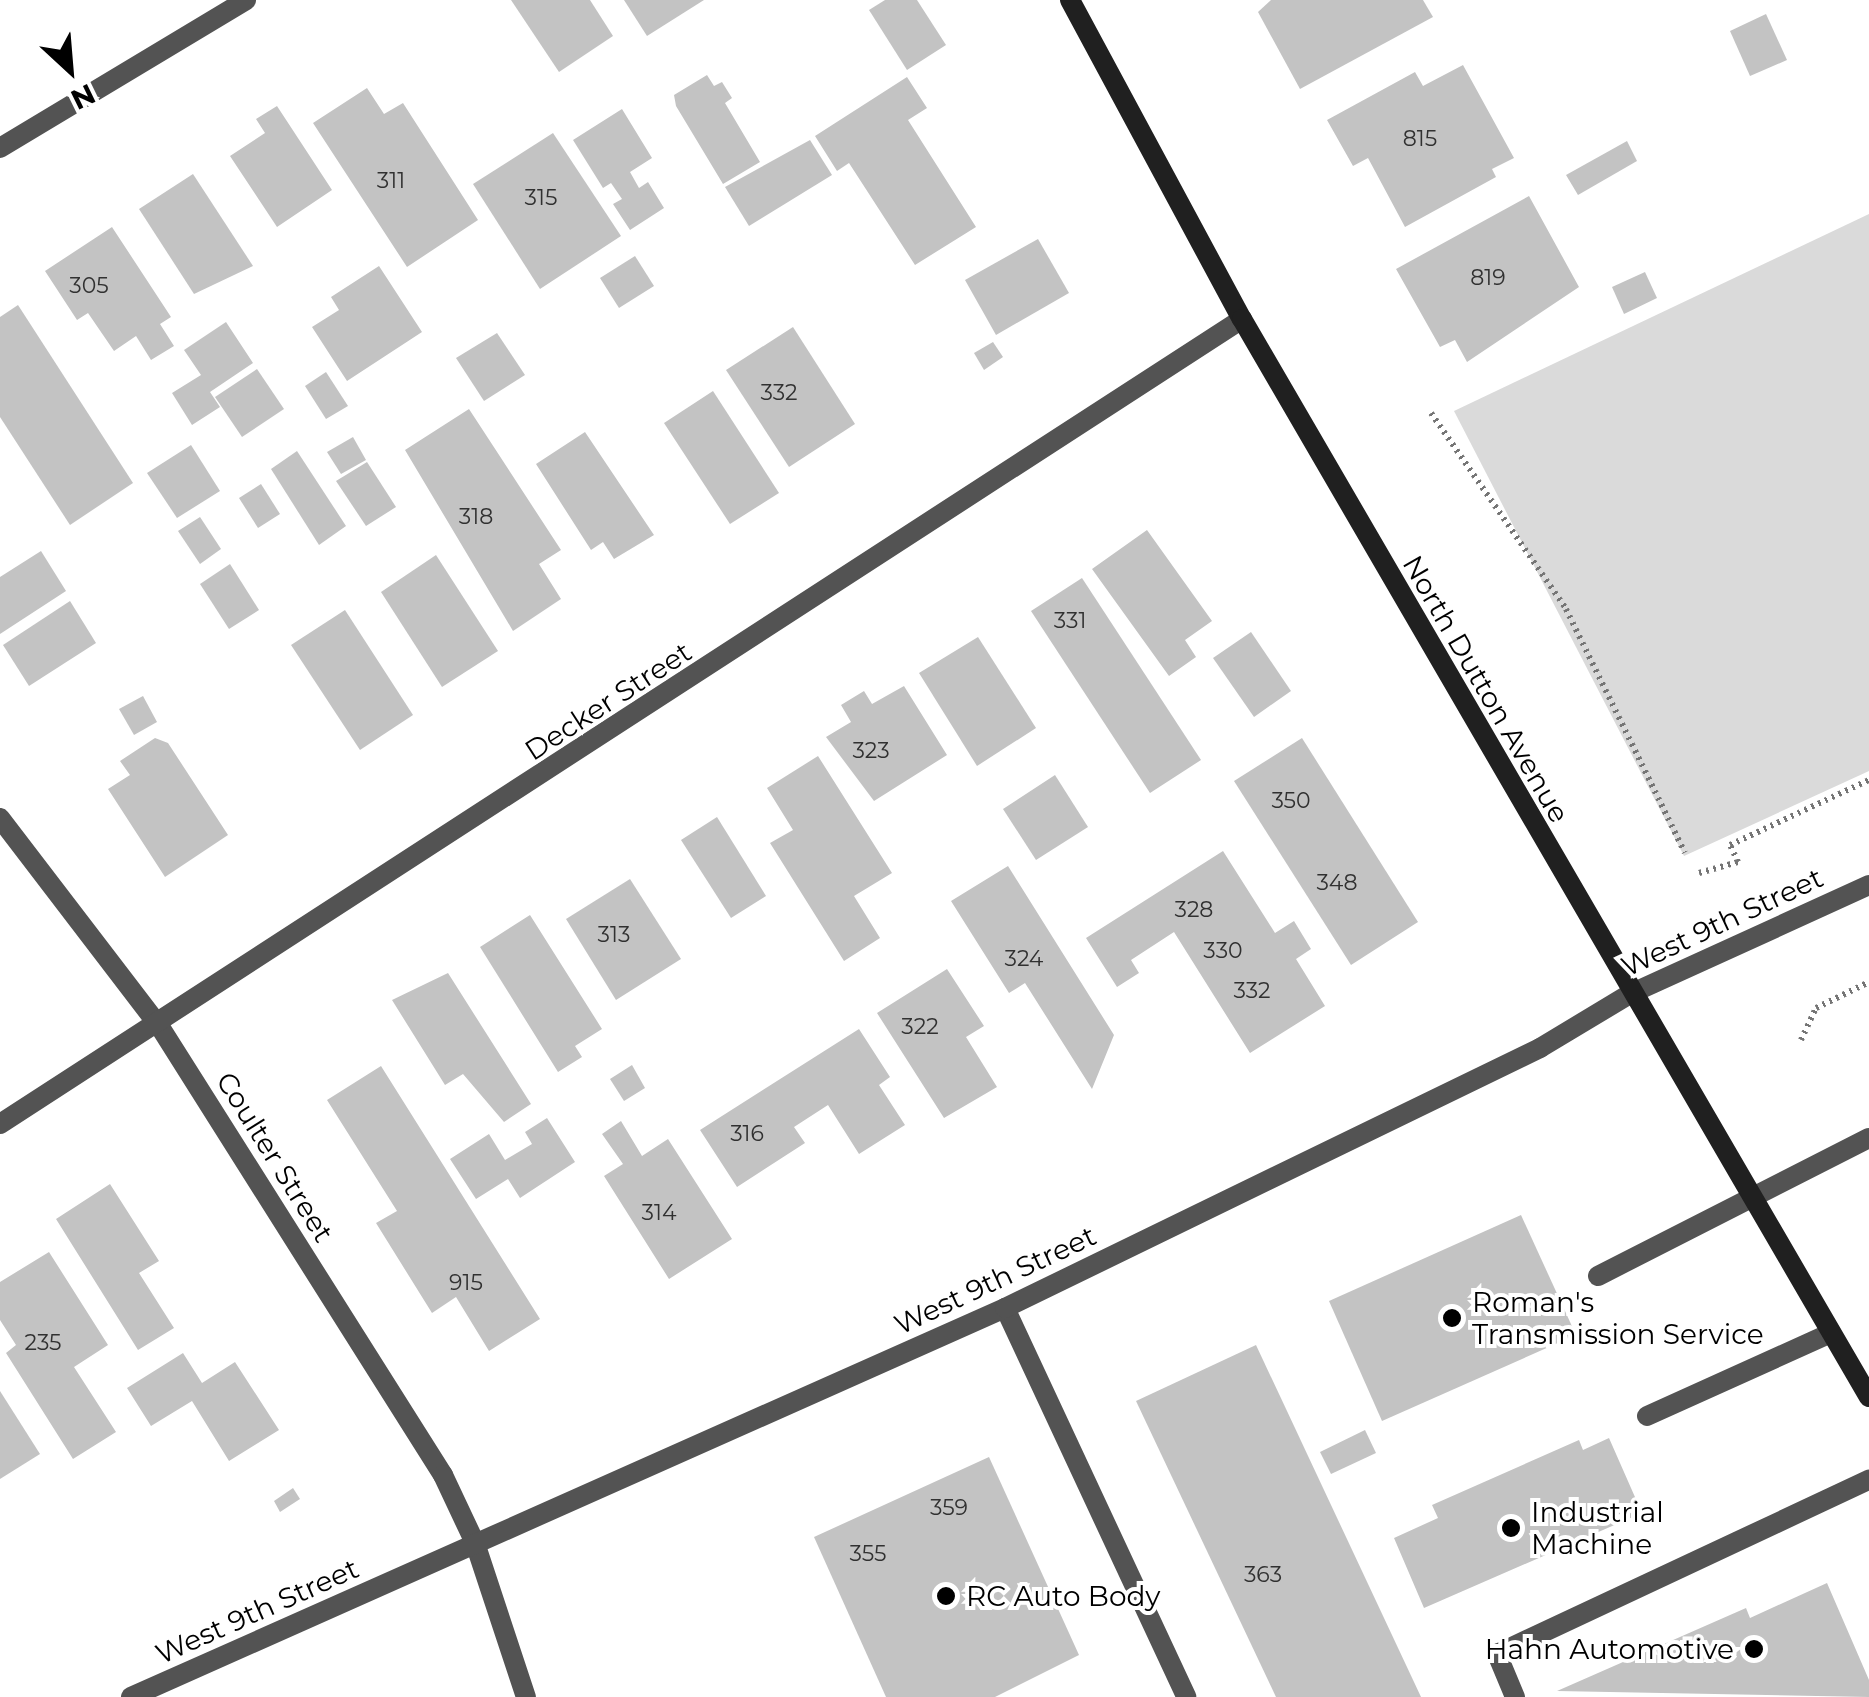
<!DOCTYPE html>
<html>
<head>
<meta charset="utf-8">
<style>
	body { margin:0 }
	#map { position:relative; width:1869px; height:1697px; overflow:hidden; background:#fff; font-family:Montserrat,sans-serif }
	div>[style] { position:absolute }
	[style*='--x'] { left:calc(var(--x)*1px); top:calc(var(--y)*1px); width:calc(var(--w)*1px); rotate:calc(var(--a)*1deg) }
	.green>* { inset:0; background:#dadada }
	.building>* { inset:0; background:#c3c3c3 }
	.path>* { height:6px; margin-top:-3px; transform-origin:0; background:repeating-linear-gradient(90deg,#757575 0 2.5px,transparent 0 7.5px) }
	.service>* { height:20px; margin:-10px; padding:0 10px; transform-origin:10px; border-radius:10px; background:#535353 }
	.minor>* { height:20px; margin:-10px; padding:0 10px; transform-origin:10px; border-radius:10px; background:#535353 }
	.tertiary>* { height:20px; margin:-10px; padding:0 10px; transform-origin:10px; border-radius:10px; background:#535353 }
	.secondary>* { height:20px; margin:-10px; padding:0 10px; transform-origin:10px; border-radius:10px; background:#202020 }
	.dots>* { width:28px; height:28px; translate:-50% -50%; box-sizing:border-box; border:5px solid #fff; border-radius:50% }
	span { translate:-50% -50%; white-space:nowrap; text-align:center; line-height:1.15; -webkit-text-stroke:8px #fff; paint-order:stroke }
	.number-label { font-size:22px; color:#313131 }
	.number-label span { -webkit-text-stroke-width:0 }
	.street-label { font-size:28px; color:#000 }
	.poi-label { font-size:28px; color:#000 }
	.left { translate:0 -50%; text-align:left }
	.right { translate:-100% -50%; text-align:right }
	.north { position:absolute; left:20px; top:20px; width:100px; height:100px; -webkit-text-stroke:8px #fff; paint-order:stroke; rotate:154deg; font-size:28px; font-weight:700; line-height:40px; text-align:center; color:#000 }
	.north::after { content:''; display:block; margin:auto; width:35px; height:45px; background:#000; clip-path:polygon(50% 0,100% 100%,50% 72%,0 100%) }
</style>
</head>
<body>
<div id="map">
	<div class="green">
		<div style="clip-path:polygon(1869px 214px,1869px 771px,1684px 856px,1454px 411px)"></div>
	</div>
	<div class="building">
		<div style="clip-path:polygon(511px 0,590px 0,613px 36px,559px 72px)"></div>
		<div style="clip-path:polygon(624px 0,704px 0,647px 36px)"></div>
		<div style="clip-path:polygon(885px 0,917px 0,946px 45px,907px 70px,869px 10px)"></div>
		<div style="clip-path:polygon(1271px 0,1423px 0,1433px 17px,1300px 89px,1258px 12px)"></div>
		<div style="clip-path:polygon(1766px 14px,1787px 60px,1750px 76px,1730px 31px)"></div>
		<div style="clip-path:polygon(1463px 65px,1514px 158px,1492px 169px,1496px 177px,1405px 227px,1368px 158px,1353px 166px,1327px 120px,1415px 72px,1423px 86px)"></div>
		<div style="clip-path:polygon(707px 75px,714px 86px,722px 82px,732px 98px,725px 103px,760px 162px,723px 184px,676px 106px,674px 95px)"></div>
		<div style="clip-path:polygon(907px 77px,927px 108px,908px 120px,976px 227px,915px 265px,849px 163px,837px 171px,815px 136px)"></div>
		<div style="clip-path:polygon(367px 88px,384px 114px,403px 103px,478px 220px,407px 267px,313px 123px)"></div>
		<div style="clip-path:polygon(277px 106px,332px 190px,277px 227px,230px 156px,265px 133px,256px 119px)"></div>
		<div style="clip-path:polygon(622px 109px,652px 158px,630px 172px,639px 188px,648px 182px,664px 208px,630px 230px,613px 204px,622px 199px,611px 183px,603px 188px,573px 140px)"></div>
		<div style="clip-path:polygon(553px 133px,621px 236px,540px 289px,473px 184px)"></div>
		<div style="clip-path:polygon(810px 140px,832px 175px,749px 226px,725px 187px)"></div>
		<div style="clip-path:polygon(1627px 141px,1637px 161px,1578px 195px,1566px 175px)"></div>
		<div style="clip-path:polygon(193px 174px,253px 266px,194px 294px,139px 209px)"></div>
		<div style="clip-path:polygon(1529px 196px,1579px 287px,1467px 362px,1455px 340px,1440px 347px,1396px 269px)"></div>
		<div style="clip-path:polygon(112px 227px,171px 317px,160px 324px,174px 346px,151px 360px,136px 336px,114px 351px,88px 313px,77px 320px,45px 271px)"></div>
		<div style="clip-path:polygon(1038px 239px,1069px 293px,996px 335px,965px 280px)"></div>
		<div style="clip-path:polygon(635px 256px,654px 286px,619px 308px,600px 278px)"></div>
		<div style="clip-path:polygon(379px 266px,422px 332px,347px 381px,312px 327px,339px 310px,331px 297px)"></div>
		<div style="clip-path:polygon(1645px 272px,1657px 298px,1624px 314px,1612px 287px)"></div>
		<div style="clip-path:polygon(18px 305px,133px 483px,70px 525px,0 417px,0 317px)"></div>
		<div style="clip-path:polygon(226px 322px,253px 363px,210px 392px,220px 407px,192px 425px,172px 393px,201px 375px,184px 350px)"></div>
		<div style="clip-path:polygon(793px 327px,855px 424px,789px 467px,726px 370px)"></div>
		<div style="clip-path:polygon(497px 333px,525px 375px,484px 401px,456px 358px)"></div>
		<div style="clip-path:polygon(993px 342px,1003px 357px,984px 370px,974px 353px)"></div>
		<div style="clip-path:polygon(257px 369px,284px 409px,242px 437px,215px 397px)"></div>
		<div style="clip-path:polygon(326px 372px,348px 406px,326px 419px,305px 386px)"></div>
		<div style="clip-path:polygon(713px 391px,779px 493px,730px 524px,664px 423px)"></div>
		<div style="clip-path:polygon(469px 409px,561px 550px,539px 564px,561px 599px,513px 631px,405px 450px)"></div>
		<div style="clip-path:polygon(585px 432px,654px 535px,614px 559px,603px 542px,591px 550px,536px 464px)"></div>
		<div style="clip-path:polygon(353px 437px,366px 460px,341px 474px,327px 452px)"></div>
		<div style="clip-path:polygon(191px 445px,220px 491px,177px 518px,147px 473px)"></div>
		<div style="clip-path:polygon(297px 451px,346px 526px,319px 545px,271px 469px)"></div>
		<div style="clip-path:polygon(367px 462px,396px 507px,366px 526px,336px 481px)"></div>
		<div style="clip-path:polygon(261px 484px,280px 514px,258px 528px,239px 498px)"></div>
		<div style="clip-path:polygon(200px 517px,221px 549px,200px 564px,178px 531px)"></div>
		<div style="clip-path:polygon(1147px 530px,1212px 621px,1185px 640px,1196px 657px,1169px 676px,1092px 569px)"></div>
		<div style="clip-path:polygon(41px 551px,66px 591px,0 634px,0 577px)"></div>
		<div style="clip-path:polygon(436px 555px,498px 651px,442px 687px,381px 592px)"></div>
		<div style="clip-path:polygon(230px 564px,259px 610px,229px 629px,200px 584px)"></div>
		<div style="clip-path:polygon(1082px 578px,1201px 760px,1150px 793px,1031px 611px)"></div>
		<div style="clip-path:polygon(70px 601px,96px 643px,29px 686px,3px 645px)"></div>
		<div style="clip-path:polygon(345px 610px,413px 715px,360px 750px,291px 645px)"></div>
		<div style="clip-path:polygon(1251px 632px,1291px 691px,1254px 717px,1213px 658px)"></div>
		<div style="clip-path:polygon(978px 637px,1036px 728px,977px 766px,919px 673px)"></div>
		<div style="clip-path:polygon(904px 686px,947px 755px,874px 801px,826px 737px,851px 722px,841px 705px,864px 691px,872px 704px)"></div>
		<div style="clip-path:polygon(143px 696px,157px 722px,134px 735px,119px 709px)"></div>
		<div style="clip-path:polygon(155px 738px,168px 743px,228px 835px,165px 877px,108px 789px,130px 775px,120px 761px)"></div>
		<div style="clip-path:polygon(1302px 738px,1418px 922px,1351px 965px,1234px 781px)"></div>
		<div style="clip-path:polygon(818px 756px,892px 873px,854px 896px,880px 938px,844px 961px,770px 843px,793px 830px,767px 788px)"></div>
		<div style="clip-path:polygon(1055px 775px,1088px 827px,1036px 860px,1003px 809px)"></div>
		<div style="clip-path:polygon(717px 817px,766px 896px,731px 918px,681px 840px)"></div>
		<div style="clip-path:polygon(1223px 851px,1275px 933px,1294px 921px,1311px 949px,1296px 959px,1325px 1006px,1250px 1053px,1174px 932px,1131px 960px,1139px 973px,1117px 987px,1086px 938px)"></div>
		<div style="clip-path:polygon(1008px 866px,1114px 1035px,1092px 1089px,1025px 983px,1009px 993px,951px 901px)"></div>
		<div style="clip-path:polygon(630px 879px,681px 959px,616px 1000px,566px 919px)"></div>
		<div style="clip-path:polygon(530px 915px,602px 1029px,575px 1046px,582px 1057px,558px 1072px,480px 947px)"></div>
		<div style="clip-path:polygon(947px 969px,984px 1026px,966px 1037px,997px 1087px,944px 1118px,877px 1013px)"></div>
		<div style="clip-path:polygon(448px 973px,531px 1104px,504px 1122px,463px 1074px,445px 1085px,392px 1000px)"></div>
		<div style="clip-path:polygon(859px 1029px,890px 1077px,879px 1085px,905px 1125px,859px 1154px,828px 1105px,794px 1127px,805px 1143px,737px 1187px,700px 1130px)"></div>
		<div style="clip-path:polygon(632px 1065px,645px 1088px,624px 1101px,610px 1079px)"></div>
		<div style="clip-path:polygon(381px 1066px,540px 1319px,489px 1351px,456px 1297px,432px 1313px,376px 1223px,397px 1211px,327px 1100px)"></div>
		<div style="clip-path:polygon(547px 1118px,575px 1162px,520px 1198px,508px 1179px,476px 1199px,450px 1159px,489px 1134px,505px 1160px,532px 1144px,525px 1132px)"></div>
		<div style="clip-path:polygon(621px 1121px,642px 1156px,668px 1139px,732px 1239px,669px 1279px,604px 1176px,623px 1164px,602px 1134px)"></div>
		<div style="clip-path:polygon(110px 1184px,159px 1261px,139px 1273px,174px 1328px,138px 1350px,56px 1219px)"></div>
		<div style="clip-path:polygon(1521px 1215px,1576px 1335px,1382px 1421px,1329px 1301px)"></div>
		<div style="clip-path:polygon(49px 1252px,108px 1345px,74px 1367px,116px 1432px,73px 1459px,6px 1353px,16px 1345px,0 1320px,0 1282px)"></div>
		<div style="clip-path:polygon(1256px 1345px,1421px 1697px,1276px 1697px,1136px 1401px)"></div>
		<div style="clip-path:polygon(183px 1353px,202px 1383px,235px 1362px,279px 1430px,229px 1461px,192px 1401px,151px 1426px,127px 1388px)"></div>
		<div style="clip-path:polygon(0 1391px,40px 1454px,0 1479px)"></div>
		<div style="clip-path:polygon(1365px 1430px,1376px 1453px,1331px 1474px,1320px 1452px)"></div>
		<div style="clip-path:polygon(1609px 1438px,1642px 1513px,1424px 1608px,1394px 1538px,1438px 1518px,1432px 1505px,1579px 1440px,1583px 1450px)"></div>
		<div style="clip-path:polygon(989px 1457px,1079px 1655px,995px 1697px,886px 1697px,814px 1537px)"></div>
		<div style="clip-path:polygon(293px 1488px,300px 1499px,280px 1512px,274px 1501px)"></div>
		<div style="clip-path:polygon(1827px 1583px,1869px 1680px,1869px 1697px,1557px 1691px,1746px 1608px,1750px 1618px)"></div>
	</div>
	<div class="path">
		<div style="--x:1431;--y:413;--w:238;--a:55.4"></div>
		<div style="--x:1566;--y:609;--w:271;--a:64"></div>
		<div style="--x:1699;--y:873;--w:41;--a:-15.8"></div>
		<div style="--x:1738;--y:862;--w:19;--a:-115"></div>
		<div style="--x:1730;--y:845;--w:153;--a:-25.1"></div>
		<div style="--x:1801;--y:1040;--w:35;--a:-65"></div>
		<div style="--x:1816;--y:1008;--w:59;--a:-26.1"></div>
	</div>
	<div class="service">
		<div style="--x:1598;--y:1276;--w:304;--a:-27"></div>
		<div style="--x:1005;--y:1308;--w:429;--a:65"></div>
		<div style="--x:1647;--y:1416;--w:202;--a:-24.3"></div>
		<div style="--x:475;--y:1543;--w:162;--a:71.7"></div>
		<div style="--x:1515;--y:1697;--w:47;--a:-112.7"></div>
		<div style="--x:1497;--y:1654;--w:411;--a:-25.1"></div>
	</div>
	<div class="minor">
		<div style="--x:0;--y:148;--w:287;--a:-31"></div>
		<div style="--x:0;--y:818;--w:263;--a:52.6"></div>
		<div style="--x:160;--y:1027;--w:530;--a:57.72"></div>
		<div style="--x:443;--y:1475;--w:75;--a:64.8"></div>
		<div style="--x:0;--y:1124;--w:1480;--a:-32.95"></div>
	</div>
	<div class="tertiary">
		<div style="--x:131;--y:1697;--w:957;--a:-23.99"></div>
		<div style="--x:1005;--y:1308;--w:595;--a:-25.92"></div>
		<div style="--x:1540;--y:1048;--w:105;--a:-31"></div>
		<div style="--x:1630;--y:994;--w:263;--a:-24.5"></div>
	</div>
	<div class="secondary">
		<div style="--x:1070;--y:0;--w:362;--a:61.7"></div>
		<div style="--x:1242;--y:319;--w:1247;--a:59.82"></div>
	</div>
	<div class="dots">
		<div style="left:1452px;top:1318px;background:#000"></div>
		<div style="left:1511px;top:1528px;background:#000"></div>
		<div style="left:946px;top:1596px;background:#000"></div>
		<div style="left:1754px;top:1649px;background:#000"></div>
	</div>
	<div class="number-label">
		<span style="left:1420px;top:139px">815</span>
		<span style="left:391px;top:181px">311</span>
		<span style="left:541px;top:198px">315</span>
		<span style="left:1488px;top:278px">819</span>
		<span style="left:89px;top:286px">305</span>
		<span style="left:779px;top:393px">332</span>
		<span style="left:476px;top:517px">318</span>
		<span style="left:1070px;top:621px">331</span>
		<span style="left:871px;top:751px">323</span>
		<span style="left:1291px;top:801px">350</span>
		<span style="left:1337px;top:883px">348</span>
		<span style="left:1194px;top:910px">328</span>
		<span style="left:614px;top:935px">313</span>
		<span style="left:1223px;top:951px">330</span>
		<span style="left:1024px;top:959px">324</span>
		<span style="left:1252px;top:991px">332</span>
		<span style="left:920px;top:1027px">322</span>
		<span style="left:747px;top:1134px">316</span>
		<span style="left:659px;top:1213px">314</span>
		<span style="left:466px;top:1283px">915</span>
		<span style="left:43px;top:1343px">235</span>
		<span style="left:949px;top:1508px">359</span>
		<span style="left:868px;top:1554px">355</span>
		<span style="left:1263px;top:1575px">363</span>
	</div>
	<div class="street-label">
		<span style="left:1486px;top:689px;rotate:60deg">North Dutton Avenue</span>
		<span style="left:608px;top:701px;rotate:-33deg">Decker Street</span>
		<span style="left:1722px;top:922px;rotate:-25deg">West 9th Street</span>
		<span style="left:275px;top:1157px;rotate:58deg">Coulter Street</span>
		<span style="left:995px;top:1280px;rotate:-25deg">West 9th Street</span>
		<span style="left:257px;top:1611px;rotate:-24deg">West 9th Street</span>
	</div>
	<div class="poi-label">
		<span class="left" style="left:1472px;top:1318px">Roman's<br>Transmission Service</span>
		<span class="left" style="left:1531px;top:1528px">Industrial<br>Machine</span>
		<span class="left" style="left:966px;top:1596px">RC Auto Body</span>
		<span class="right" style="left:1734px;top:1649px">Hahn Automotive</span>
	</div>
	<div class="north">N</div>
</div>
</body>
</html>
